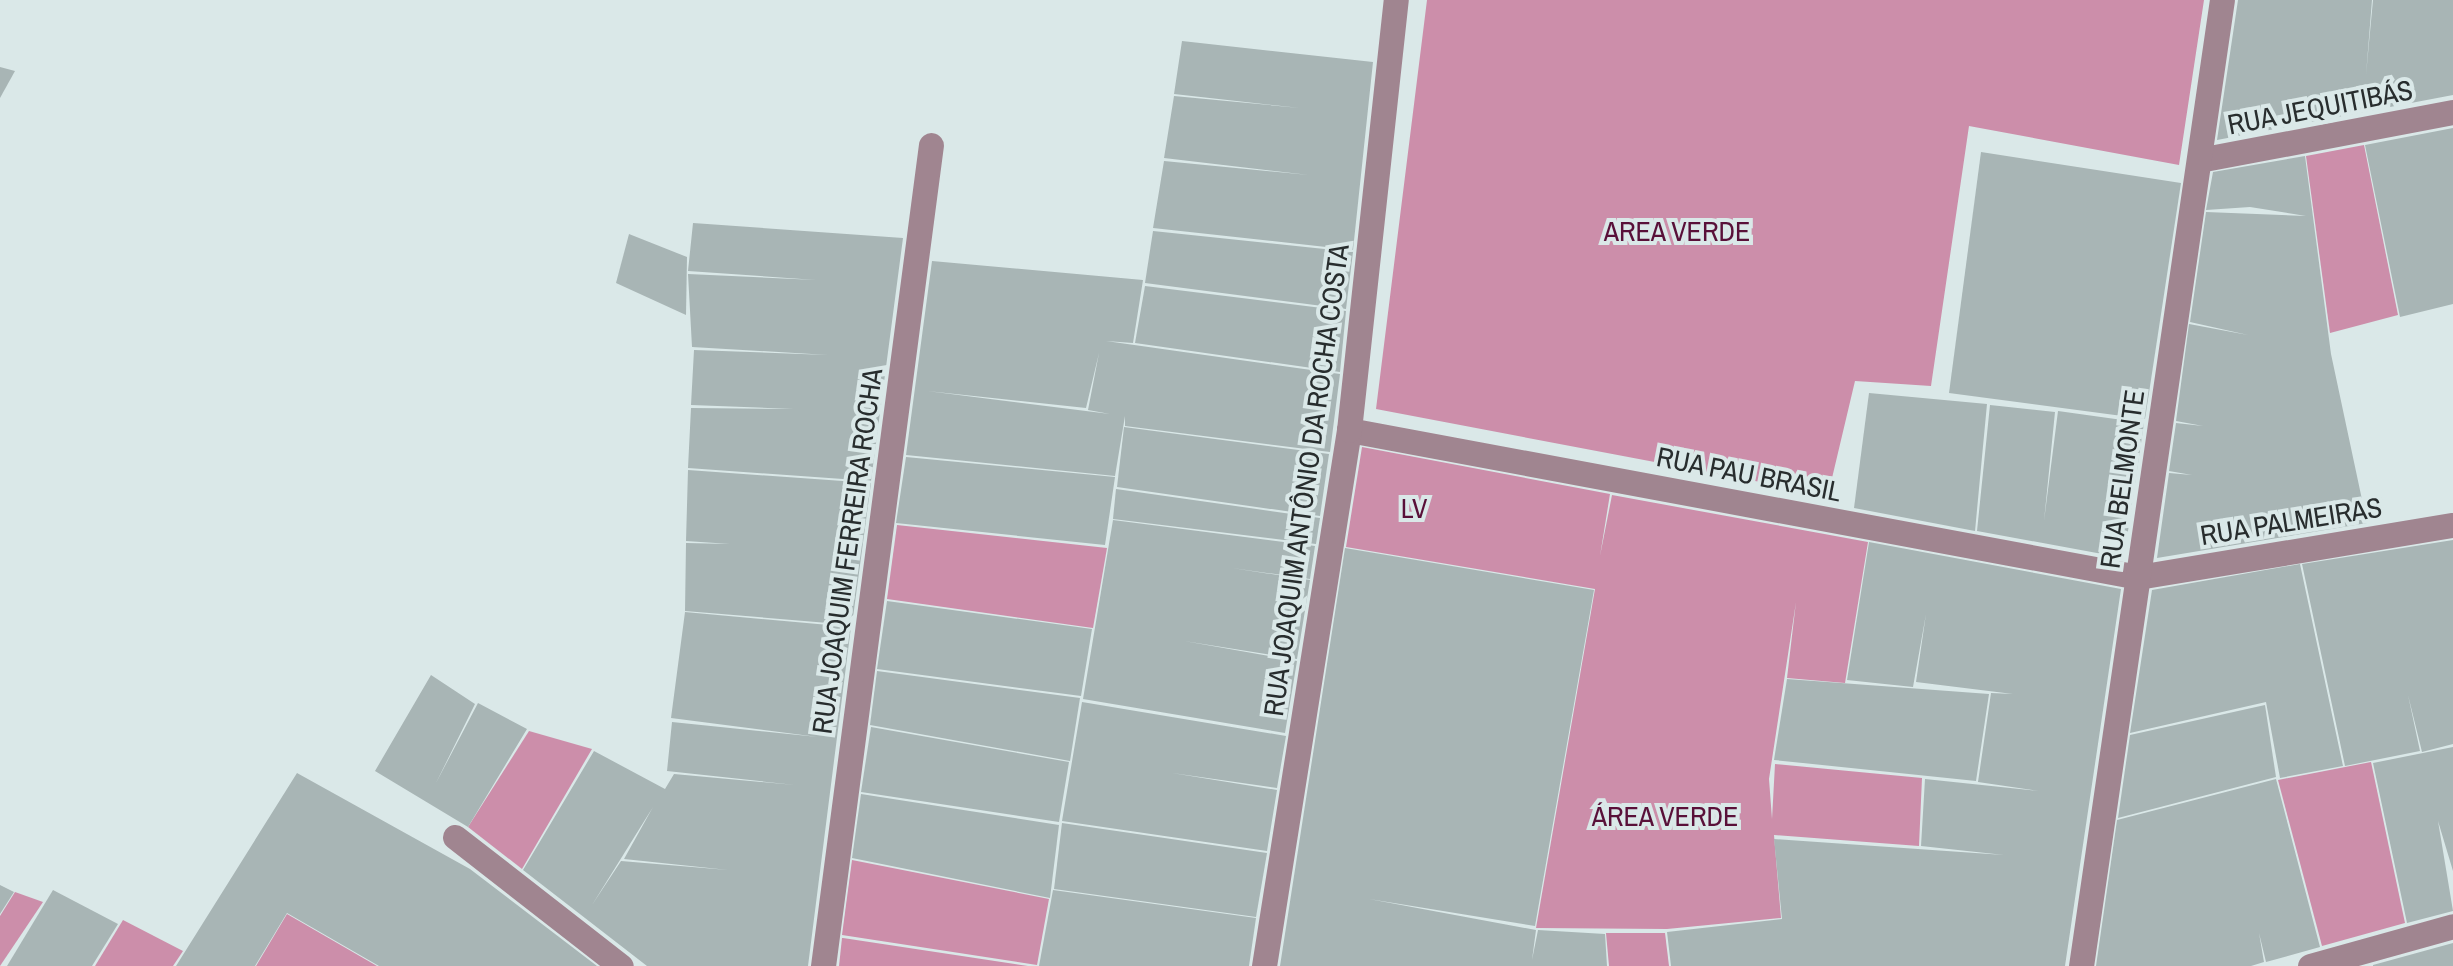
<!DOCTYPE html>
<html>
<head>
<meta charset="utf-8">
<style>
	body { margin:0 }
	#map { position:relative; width:2453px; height:966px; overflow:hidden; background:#dae8e8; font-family:"Archivo Narrow",sans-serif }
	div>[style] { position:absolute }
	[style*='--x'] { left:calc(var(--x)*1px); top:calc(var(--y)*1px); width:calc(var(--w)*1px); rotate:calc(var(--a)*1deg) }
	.forest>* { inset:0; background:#cc8eaa }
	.building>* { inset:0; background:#a8b5b5 }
	.minor>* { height:25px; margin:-12.5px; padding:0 12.5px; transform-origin:12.5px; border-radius:12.5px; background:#a08590 }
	span { translate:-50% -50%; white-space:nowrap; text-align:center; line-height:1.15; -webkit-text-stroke:8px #dae8e8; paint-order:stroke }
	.street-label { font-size:28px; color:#282d2e }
	.park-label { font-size:28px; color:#591039 }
</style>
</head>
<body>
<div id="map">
	<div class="forest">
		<div style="clip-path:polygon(1427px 0,2204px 0,2179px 165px,1969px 126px,1931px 386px,1855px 381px,1828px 495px,1376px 409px)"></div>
		<div style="clip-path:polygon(2364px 145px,2398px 315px,2330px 333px,2306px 156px)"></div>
		<div style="clip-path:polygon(1362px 447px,1610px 494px,1600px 556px,1612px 495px,1868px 542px,1845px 683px,1787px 678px,1796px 602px,1769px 779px,1772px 819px,1775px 764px,1922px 778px,1919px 846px,1774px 835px,1781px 918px,1667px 929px,1536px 928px,1595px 589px,1346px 547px)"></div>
		<div style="clip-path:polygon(897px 525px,1107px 548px,1093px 628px,887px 599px)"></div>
		<div style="clip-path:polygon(529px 731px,592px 749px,522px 869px,468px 827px)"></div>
		<div style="clip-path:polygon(2371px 762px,2405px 923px,2322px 946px,2278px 780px)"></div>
		<div style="clip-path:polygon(852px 860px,1049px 899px,1037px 965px,842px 935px)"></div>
		<div style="clip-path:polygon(15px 892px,43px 902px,0 966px,0 916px)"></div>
		<div style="clip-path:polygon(287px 914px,377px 966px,256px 966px)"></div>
		<div style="clip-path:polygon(123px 920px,183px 951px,173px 966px,95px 966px)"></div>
		<div style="clip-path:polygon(1606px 933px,1665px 933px,1669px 966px,1609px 966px)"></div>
		<div style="clip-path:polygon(842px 938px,843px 938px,1028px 966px,839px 966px)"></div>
	</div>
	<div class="building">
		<div style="clip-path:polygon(2238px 0,2372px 0,2366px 75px,2373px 0,2453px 0,2453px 95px,2217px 140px)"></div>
		<div style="clip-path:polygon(1182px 41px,1373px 62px,1353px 250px,1153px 228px,1164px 161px,1309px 175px,1164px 158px,1174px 96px,1300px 108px,1174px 94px)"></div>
		<div style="clip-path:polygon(0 67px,15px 71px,0 98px)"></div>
		<div style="clip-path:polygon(2453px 128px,2453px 304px,2400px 317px,2365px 145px)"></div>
		<div style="clip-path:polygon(1981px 152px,2181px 183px,2145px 419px,1949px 393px)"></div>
		<div style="clip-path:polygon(2305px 156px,2331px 354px,2367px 523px,2157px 558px,2169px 473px,2192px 475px,2169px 471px,2176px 423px,2203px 426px,2176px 421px,2189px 324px,2248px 335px,2190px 322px,2206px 212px,2306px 216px,2250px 207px,2206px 210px,2213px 172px)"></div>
		<div style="clip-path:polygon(693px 223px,903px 238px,871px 481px,688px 468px,691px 408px,794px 409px,691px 405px,694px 350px,828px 355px,692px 347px,688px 274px,816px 280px,688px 271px)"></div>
		<div style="clip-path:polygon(1153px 231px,1353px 252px,1346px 309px,1145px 283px)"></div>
		<div style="clip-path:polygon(629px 234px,687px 257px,686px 315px,616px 283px)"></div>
		<div style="clip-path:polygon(evenodd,932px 261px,1143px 280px,1133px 343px,1106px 341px,1340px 374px,1330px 452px,1125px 426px,1125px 416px,1115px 476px,906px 455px,932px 261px,1099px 353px,1088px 410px,1110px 414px,927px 391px,1086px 408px,1099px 353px)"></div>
		<div style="clip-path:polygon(1145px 286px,1346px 311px,1340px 372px,1135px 343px)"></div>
		<div style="clip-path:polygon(1869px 393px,1987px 404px,1975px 531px,1854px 508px)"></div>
		<div style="clip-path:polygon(1990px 405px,2055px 412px,2044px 521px,2058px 411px,2144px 423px,2124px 558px,1977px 531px)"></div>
		<div style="clip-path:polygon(1124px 427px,1329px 454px,1320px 516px,1117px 487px)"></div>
		<div style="clip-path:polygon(906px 457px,1115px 477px,1105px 545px,896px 523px)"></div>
		<div style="clip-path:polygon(688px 470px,871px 483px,852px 625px,685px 611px,686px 543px,730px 544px,686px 541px)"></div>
		<div style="clip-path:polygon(1116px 489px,1320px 518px,1316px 544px,1113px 519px)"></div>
		<div style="clip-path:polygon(1113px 520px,1315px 546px,1310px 579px,1232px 568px,1310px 580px,1297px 659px,1184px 641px,1297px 661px,1285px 733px,1083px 699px)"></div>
		<div style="clip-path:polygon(2453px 540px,2453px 744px,2422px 752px,2408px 695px,2420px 751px,2345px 766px,2302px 564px)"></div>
		<div style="clip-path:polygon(1869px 542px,2121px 589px,2065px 966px,1671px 966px,1667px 932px,1782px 919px,1774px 839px,2004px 855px,1921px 846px,1925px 779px,2039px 791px,1978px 782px,1991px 693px,2013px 694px,1916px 682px,1926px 614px,1913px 687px,1847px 680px)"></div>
		<div style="clip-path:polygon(1345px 548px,1594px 590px,1535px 926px,1369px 899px,1536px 930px,1532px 960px,1538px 930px,1605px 934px,1607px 966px,1280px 966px)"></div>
		<div style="clip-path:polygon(2300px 564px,2343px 766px,2280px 778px,2266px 702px,2130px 733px,2152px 590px)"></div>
		<div style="clip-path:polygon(887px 601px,1092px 629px,1081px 696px,877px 669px)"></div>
		<div style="clip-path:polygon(evenodd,685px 612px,851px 627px,808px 966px,647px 966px,523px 870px,594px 751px,665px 789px,674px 774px,795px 785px,667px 771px,672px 722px,818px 737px,671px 718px,685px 612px,653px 807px,624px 859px,728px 870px,621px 861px,592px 905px,653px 807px)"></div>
		<div style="clip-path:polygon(877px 671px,1080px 698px,1070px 761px,870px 725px)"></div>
		<div style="clip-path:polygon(431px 675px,475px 704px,436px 783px,478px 703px,527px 729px,468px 827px,375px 771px)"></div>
		<div style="clip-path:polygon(1787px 679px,1989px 694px,1976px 781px,1774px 760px)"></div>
		<div style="clip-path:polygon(1082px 702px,1286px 736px,1277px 788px,1172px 773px,1277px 790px,1267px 851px,1062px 821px)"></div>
		<div style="clip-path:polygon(2265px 705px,2276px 777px,2118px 818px,2130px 735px)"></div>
		<div style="clip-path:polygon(871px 727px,1069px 762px,1059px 822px,861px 792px)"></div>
		<div style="clip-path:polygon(2453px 747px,2453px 871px,2438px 821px,2453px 911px,2407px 923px,2373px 763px)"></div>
		<div style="clip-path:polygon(297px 773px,470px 869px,597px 966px,379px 966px,287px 913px,255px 966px,176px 966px)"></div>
		<div style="clip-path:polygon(2276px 779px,2320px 947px,2266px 962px,2259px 933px,2264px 962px,2251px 966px,2096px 966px,2117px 820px)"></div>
		<div style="clip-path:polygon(861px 794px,1059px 825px,1050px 898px,852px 858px)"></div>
		<div style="clip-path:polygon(1062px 823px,1267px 853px,1256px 917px,1054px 889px)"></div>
		<div style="clip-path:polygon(0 885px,14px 892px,0 914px)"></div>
		<div style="clip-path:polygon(53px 890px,118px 924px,92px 966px,7px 966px)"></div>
		<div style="clip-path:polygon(1053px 890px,1256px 918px,1249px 966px,1039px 966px)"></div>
		<div style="clip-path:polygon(2453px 943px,2453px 966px,2373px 966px,2373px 965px)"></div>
	</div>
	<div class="minor">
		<div style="--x:2199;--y:160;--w:258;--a:-10.7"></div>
		<div style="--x:1349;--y:430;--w:803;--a:10.55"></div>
		<div style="--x:2138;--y:577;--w:319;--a:-9.4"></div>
		<div style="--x:455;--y:837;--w:210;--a:37.9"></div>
		<div style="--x:823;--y:966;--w:828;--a:-82.51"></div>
		<div style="--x:1264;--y:966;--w:543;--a:-80.99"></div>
		<div style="--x:1349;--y:430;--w:433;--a:-83.8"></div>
		<div style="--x:2081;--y:966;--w:976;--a:-81.7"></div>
		<div style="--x:2310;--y:966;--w:148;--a:-15.6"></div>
	</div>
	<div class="street-label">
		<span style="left:2320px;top:107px;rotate:-11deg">RUA JEQUITIBÁS</span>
		<span style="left:1749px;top:474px;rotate:11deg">RUA PAU BRASIL</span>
		<span style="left:2122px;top:479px;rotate:-82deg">RUA BELMONTE</span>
		<span style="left:1306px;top:480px;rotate:-82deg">RUA JOAQUIM ANTÔNIO DA ROCHA COSTA</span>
		<span style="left:2291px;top:521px;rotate:-9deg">RUA PALMEIRAS</span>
		<span style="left:847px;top:551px;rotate:-82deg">RUA JOAQUIM FERREIRA ROCHA</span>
	</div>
	<div class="park-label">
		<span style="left:1677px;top:231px">AREA VERDE</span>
		<span style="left:1414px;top:508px">LV</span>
		<span style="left:1665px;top:816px">ÁREA VERDE</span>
	</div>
</div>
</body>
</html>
